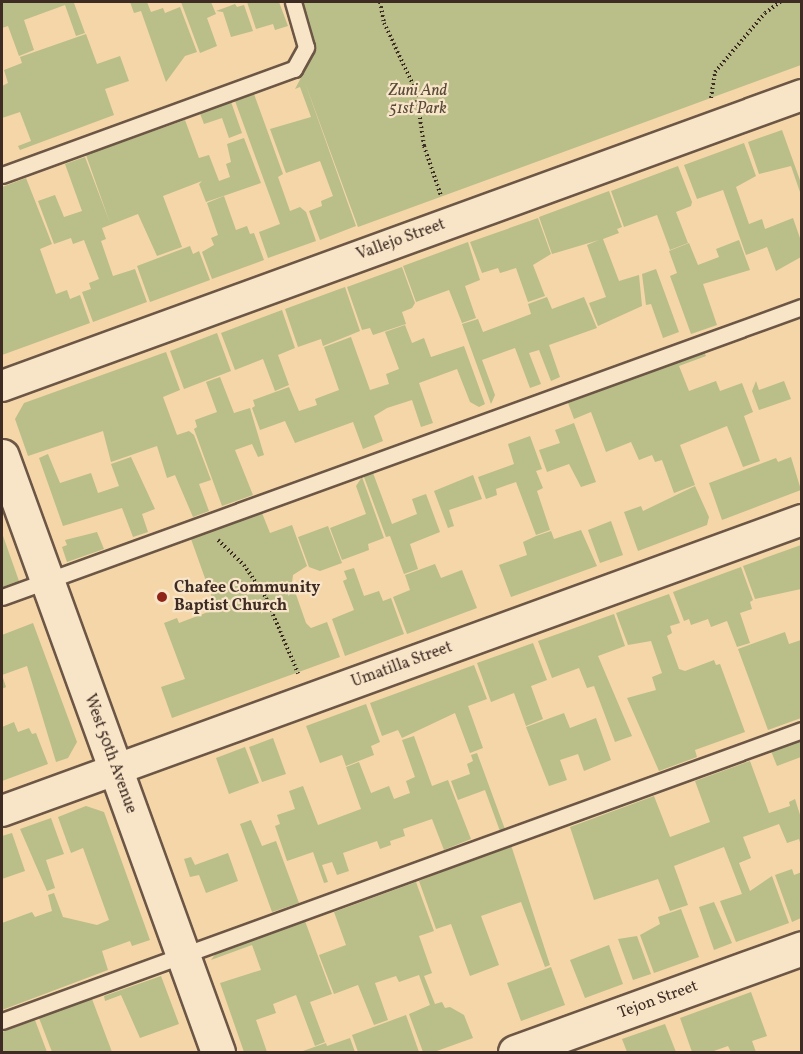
<!DOCTYPE html>
<html>
<head>
<meta charset="utf-8">
<style>
	body { margin:0 }
	#map { position:relative; width:803px; height:1054px; overflow:hidden; background:#f4d6a9; font-family:Vollkorn,serif }
	div>[style] { position:absolute }
	[style*='--x'] { left:calc(var(--x)*1px); top:calc(var(--y)*1px); width:calc(var(--w)*1px); rotate:calc(var(--a)*1deg) }
	.green>* { inset:0; background:#babe89 }
	.path>* { height:4px; margin-top:-2px; transform-origin:0; background:repeating-linear-gradient(90deg,#3e2c24 0 1.5px,transparent 0 4.5px) }
	.roads { filter:drop-shadow(2px 0 #6c5645) drop-shadow(-2px 0 #6c5645) drop-shadow(0 2px #6c5645) drop-shadow(0 -2px #6c5645) }
	.service>* { height:15px; margin:-7.5px; padding:0 7.5px; transform-origin:7.5px; border-radius:7.5px; background:#f8e4c7 }
	.minor>* { height:30px; margin:-15px; padding:0 15px; transform-origin:15px; border-radius:15px; background:#f8e4c7 }
	.tertiary>* { height:33px; margin:-16.5px; padding:0 16.5px; transform-origin:16.5px; border-radius:16.5px; background:#f8e4c7 }
	.dots>* { width:16px; height:16px; translate:-50% -50%; box-sizing:border-box; border:3px solid #f8e4c7; border-radius:50% }
	span { translate:-50% -50%; white-space:nowrap; text-align:center; line-height:1.15; -webkit-text-stroke:4.5px #f8e4c7; paint-order:stroke }
	.park-label { font-size:16px; color:#574938; font-style:italic }
	.street-label { font-size:16px; color:#3e2c24 }
	.poi-label { font-size:16px; color:#3e2c24; font-weight:700 }
	.left { translate:0 -50%; text-align:left }
	.frame { position:absolute; inset:0; border:3px solid #3e2c24; pointer-events:none }
</style>
</head>
<body>
<div id="map">
	<div class="green">
		<div style="clip-path:polygon(2px 2px,78px 2px,74px 3px,85px 33px,76px 36px,65px 5px,24px 20px,34px 50px,19px 56px,8px 26px,2px 28px)"></div>
		<div style="clip-path:polygon(130px 2px,147px 2px,151px 12px,163px 8px,165px 13px,180px 7px,197px 52px,185px 56px,166px 82px,141px 11px,134px 13px)"></div>
		<div style="clip-path:polygon(181px 2px,211px 2px,216px 14px,207px 18px,217px 46px,200px 53px)"></div>
		<div style="clip-path:polygon(247px 2px,279px 2px,288px 26px,275px 30px,273px 24px,256px 29px)"></div>
		<div style="clip-path:polygon(303px 2px,801px 2px,801px 65px,358px 227px,304px 80px,356px 226px,320px 240px,309px 211px,322px 206px,321px 201px,333px 196px,320px 161px,286px 173px,270px 129px,311px 117px,300px 87px,295px 89px,312px 57px,312px 32px)"></div>
		<div style="clip-path:polygon(235px 4px,237px 7px,244px 5px,253px 31px,231px 37px,223px 12px,216px 11px)"></div>
		<div style="clip-path:polygon(86px 34px,97px 64px,120px 56px,129px 81px,105px 89px,114px 115px,20px 150px,18px 146px,31px 141px,20px 112px,2px 118px,2px 86px,8px 83px,4px 70px,22px 63px,20px 57px)"></div>
		<div style="clip-path:polygon(254px 94px,283px 174px,278px 177px,290px 211px,300px 207px,306px 212px,316px 241px,268px 258px,259px 232px,280px 224px,235px 101px)"></div>
		<div style="clip-path:polygon(230px 99px,242px 133px,229px 138px,222px 118px,204px 124px,199px 111px)"></div>
		<div style="clip-path:polygon(185px 120px,199px 158px,209px 155px,219px 181px,230px 177px,226px 164px,231px 162px,227px 144px,244px 138px,261px 183px,206px 202px,199px 184px,202px 181px,163px 196px,182px 247px,157px 256px,138px 214px,102px 228px,106px 239px,101px 241px,113px 276px,135px 269px,147px 302px,93px 322px,82px 292px,91px 289px,89px 283px,99px 279px,84px 240px,73px 244px,71px 238px,54px 244px,38px 201px,55px 195px,64px 217px,82px 211px,65px 164px,85px 157px,110px 223px,86px 155px)"></div>
		<div style="clip-path:polygon(782px 130px,801px 183px,801px 195px,791px 166px,759px 174px,748px 142px)"></div>
		<div style="clip-path:polygon(744px 143px,756px 176px,736px 187px,749px 224px,762px 219px,765px 229px,793px 218px,801px 241px,801px 257px,776px 271px,767px 247px,746px 255px,723px 190px,697px 199px,684px 165px)"></div>
		<div style="clip-path:polygon(678px 166px,692px 202px,691px 206px,676px 212px,688px 243px,670px 250px,657px 215px,624px 227px,611px 191px)"></div>
		<div style="clip-path:polygon(26px 178px,52px 244px,40px 249px,56px 294px,67px 290px,70px 299px,80px 295px,90px 323px,2px 355px,2px 187px)"></div>
		<div style="clip-path:polygon(609px 191px,622px 227px,617px 229px,619px 233px,603px 239px,619px 281px,639px 275px,642px 306px,598px 326px,589px 303px,606px 297px,587px 245px,599px 240px,552px 254px,539px 217px)"></div>
		<div style="clip-path:polygon(224px 196px,236px 230px,247px 226px,250px 234px,254px 233px,264px 260px,212px 279px,202px 252px,214px 245px,211px 238px,218px 235px,207px 203px)"></div>
		<div style="clip-path:polygon(538px 218px,551px 254px,533px 265px,545px 296px,528px 302px,516px 268px,500px 273px,498px 268px,482px 273px,470px 242px)"></div>
		<div style="clip-path:polygon(739px 240px,750px 270px,703px 284px,717px 325px,691px 334px,670px 276px,677px 273px,669px 251px,689px 243px,698px 265px,719px 257px,716px 249px)"></div>
		<div style="clip-path:polygon(468px 242px,480px 280px,465px 286px,476px 318px,462px 323px,449px 290px,416px 302px,403px 266px)"></div>
		<div style="clip-path:polygon(190px 246px,193px 254px,199px 251px,210px 280px,150px 302px,137px 266px)"></div>
		<div style="clip-path:polygon(402px 267px,415px 303px,412px 308px,402px 312px,406px 324px,373px 335px,370px 328px,362px 330px,347px 287px)"></div>
		<div style="clip-path:polygon(656px 269px,679px 332px,663px 338px,651px 304px,646px 305px,642px 274px)"></div>
		<div style="clip-path:polygon(345px 287px,360px 331px,323px 346px,321px 339px,298px 347px,285px 309px)"></div>
		<div style="clip-path:polygon(547px 297px,552px 309px,584px 297px,597px 328px,549px 345px,560px 377px,551px 381px,539px 350px,529px 353px,541px 384px,530px 388px,515px 348px,482px 360px,495px 395px,491px 404px,462px 324px,478px 319px,483px 332px,531px 314px,528px 304px)"></div>
		<div style="clip-path:polygon(282px 310px,295px 348px,278px 355px,289px 385px,275px 391px,263px 359px,235px 370px,221px 333px)"></div>
		<div style="clip-path:polygon(405px 325px,412px 343px,424px 338px,431px 357px,464px 346px,485px 404px,479px 407px,470px 402px,457px 369px,419px 383px,433px 423px,421px 427px,412px 400px,387px 408px,374px 416px,383px 441px,363px 449px,353px 422px,295px 443px,285px 421px,260px 430px,252px 408px,255px 406px,253px 400px,289px 387px,299px 411px,317px 405px,315px 399px,339px 390px,324px 347px,351px 337px,370px 390px,389px 384px,386px 374px,399px 369px,385px 332px)"></div>
		<div style="clip-path:polygon(217px 333px,231px 371px,184px 389px,170px 351px)"></div>
		<div style="clip-path:polygon(166px 352px,180px 390px,163px 397px,177px 435px,189px 431px,194px 435px,211px 480px,199px 484px,209px 511px,193px 517px,175px 475px,167px 478px,157px 446px,111px 462px,103px 431px,28px 456px,15px 419px,24px 403px)"></div>
		<div style="clip-path:polygon(704px 352px,706px 356px,679px 366px,689px 391px,716px 381px,720px 391px,742px 383px,753px 412px,744px 416px,760px 461px,743px 467px,727px 426px,680px 445px,695px 485px,674px 493px,662px 460px,655px 462px,652px 455px,639px 460px,631px 442px,606px 452px,591px 412px,574px 419px,568px 403px)"></div>
		<div style="clip-path:polygon(220px 377px,234px 413px,250px 408px,264px 455px,258px 457px,252px 444px,235px 450px,253px 495px,222px 506px,194px 429px,197px 427px,195px 420px,217px 412px,206px 382px)"></div>
		<div style="clip-path:polygon(756px 381px,759px 390px,784px 381px,791px 399px,759px 410px,752px 391px)"></div>
		<div style="clip-path:polygon(574px 423px,596px 482px,581px 487px,569px 464px,547px 472px,539px 450px,560px 443px,555px 430px)"></div>
		<div style="clip-path:polygon(530px 436px,542px 469px,536px 471px,543px 488px,537px 491px,550px 530px,536px 535px,516px 482px,496px 489px,497px 495px,486px 499px,478px 477px,514px 464px,508px 444px)"></div>
		<div style="clip-path:polygon(48px 454px,60px 483px,91px 473px,98px 493px,119px 486px,111px 464px,131px 457px,155px 509px,142px 514px,148px 532px,133px 537px,122px 508px,63px 526px,39px 458px)"></div>
		<div style="clip-path:polygon(791px 457px,801px 490px,722px 520px,709px 483px,776px 458px,778px 462px)"></div>
		<div style="clip-path:polygon(373px 473px,392px 524px,417px 514px,412px 499px,426px 494px,440px 532px,410px 544px,418px 569px,404px 574px,390px 536px,386px 537px,364px 477px)"></div>
		<div style="clip-path:polygon(473px 475px,482px 499px,449px 510px,454px 526px,448px 528px,434px 491px)"></div>
		<div style="clip-path:polygon(362px 477px,384px 538px,368px 544px,369px 550px,342px 560px,330px 528px,366px 514px,356px 486px)"></div>
		<div style="clip-path:polygon(695px 486px,709px 517px,707px 525px,638px 551px,624px 512px,641px 506px,643px 511px)"></div>
		<div style="clip-path:polygon(262px 513px,270px 533px,292px 525px,307px 566px,293px 575px,292px 583px,306px 623px,311px 628px,327px 622px,340px 657px,172px 718px,161px 687px,185px 679px,164px 623px,177px 618px,179px 623px,216px 609px,191px 539px)"></div>
		<div style="clip-path:polygon(611px 521px,623px 555px,600px 563px,588px 530px)"></div>
		<div style="clip-path:polygon(328px 526px,342px 563px,320px 571px,309px 567px,298px 537px)"></div>
		<div style="clip-path:polygon(581px 530px,597px 566px,511px 597px,499px 565px,527px 555px,523px 542px,536px 536px,551px 531px,554px 539px)"></div>
		<div style="clip-path:polygon(97px 532px,104px 549px,67px 562px,62px 547px,67px 545px,65px 540px)"></div>
		<div style="clip-path:polygon(2px 533px,19px 581px,2px 587px)"></div>
		<div style="clip-path:polygon(801px 545px,801px 589px,755px 599px,743px 566px)"></div>
		<div style="clip-path:polygon(435px 564px,441px 578px,462px 570px,477px 608px,407px 634px,393px 597px,410px 590px,405px 575px)"></div>
		<div style="clip-path:polygon(741px 567px,753px 600px,750px 602px,752px 609px,740px 613px,750px 643px,737px 647px,727px 621px,711px 627px,708px 619px,691px 625px,689px 619px,684px 621px,673px 592px)"></div>
		<div style="clip-path:polygon(354px 568px,364px 596px,379px 591px,383px 601px,391px 598px,404px 634px,345px 656px,332px 619px,354px 610px,343px 581px,347px 579px,344px 571px)"></div>
		<div style="clip-path:polygon(669px 594px,680px 623px,670px 626px,672px 633px,667px 636px,679px 669px,685px 671px,714px 660px,716px 665px,720px 664px,745px 732px,695px 750px,697px 757px,659px 771px,627px 698px,656px 690px,652px 677px,662px 673px,651px 641px,628px 645px,616px 613px)"></div>
		<div style="clip-path:polygon(614px 614px,625px 646px,598px 656px,632px 736px,615px 742px,594px 686px,587px 688px,579px 668px,552px 678px,538px 641px)"></div>
		<div style="clip-path:polygon(33px 623px,77px 742px,68px 758px,56px 762px,27px 666px,2px 675px,6px 687px,2px 689px,2px 635px)"></div>
		<div style="clip-path:polygon(785px 632px,789px 644px,801px 640px,801px 718px,768px 730px,738px 649px)"></div>
		<div style="clip-path:polygon(533px 643px,547px 680px,531px 686px,543px 719px,526px 726px,514px 693px,491px 702px,477px 663px)"></div>
		<div style="clip-path:polygon(474px 665px,487px 699px,468px 706px,483px 748px,470px 753px,455px 713px,402px 738px,398px 730px,382px 736px,370px 703px)"></div>
		<div style="clip-path:polygon(366px 704px,380px 742px,371px 746px,374px 755px,346px 766px,342px 755px,320px 763px,306px 726px)"></div>
		<div style="clip-path:polygon(564px 713px,570px 728px,596px 718px,611px 760px,584px 771px,578px 754px,560px 760px,567px 780px,549px 786px,526px 727px)"></div>
		<div style="clip-path:polygon(14px 722px,18px 732px,29px 728px,32px 734px,36px 733px,48px 764px,2px 781px,2px 727px)"></div>
		<div style="clip-path:polygon(414px 736px,432px 786px,448px 780px,471px 839px,444px 850px,432px 819px,403px 829px,405px 836px,390px 841px,391px 845px,380px 849px,377px 841px,343px 853px,349px 871px,337px 875px,332px 862px,322px 865px,328px 882px,324px 883px,313px 852px,287px 861px,275px 826px,280px 824px,277px 815px,295px 809px,289px 791px,303px 786px,318px 825px,361px 809px,346px 767px,359px 762px,371px 793px,389px 786px,394px 799px,410px 793px,406px 781px,415px 777px,402px 740px)"></div>
		<div style="clip-path:polygon(273px 738px,286px 774px,262px 782px,249px 747px)"></div>
		<div style="clip-path:polygon(801px 740px,801px 757px,777px 766px,771px 751px)"></div>
		<div style="clip-path:polygon(245px 747px,259px 783px,229px 794px,216px 758px)"></div>
		<div style="clip-path:polygon(477px 753px,506px 832px,501px 834px,485px 790px,458px 800px,451px 781px,470px 774px,467px 764px,473px 761px,471px 755px)"></div>
		<div style="clip-path:polygon(750px 761px,769px 813px,790px 806px,789px 802px,795px 799px,801px 818px,801px 846px,799px 839px,787px 843px,779px 824px,743px 837px,751px 858px,739px 863px,750px 891px,772px 876px,789px 923px,736px 942px,720px 901px,742px 894px,724px 847px,674px 866px,688px 905px,670px 911px,658px 879px,594px 900px,570px 827px,654px 796px,670px 837px,710px 822px,695px 781px)"></div>
		<div style="clip-path:polygon(86px 806px,104px 812px,150px 940px,132px 946px,130px 941px,102px 951px,108px 970px,2px 1010px,2px 923px,32px 912px,35px 917px,52px 911px,48px 895px,54px 893px,63px 917px,97px 925px,109px 920px,83px 848px,71px 853px,58px 817px)"></div>
		<div style="clip-path:polygon(51px 818px,64px 854px,46px 860px,55px 888px,47px 891px,20px 829px)"></div>
		<div style="clip-path:polygon(251px 820px,262px 846px,276px 841px,299px 903px,272px 912px,240px 824px)"></div>
		<div style="clip-path:polygon(12px 833px,25px 871px,2px 879px,2px 836px)"></div>
		<div style="clip-path:polygon(511px 845px,550px 965px,545px 967px,521px 902px,481px 916px,499px 965px,470px 976px,451px 924px,436px 929px,419px 881px)"></div>
		<div style="clip-path:polygon(228px 853px,238px 881px,206px 893px,199px 875px,190px 877px,184px 859px,191px 857px,195px 865px)"></div>
		<div style="clip-path:polygon(792px 869px,794px 875px,802px 872px,801px 918px,792px 922px,775px 875px)"></div>
		<div style="clip-path:polygon(416px 882px,434px 931px,419px 936px,432px 973px,424px 976px,435px 1004px,442px 1002px,445px 1008px,450px 1007px,464px 1015px,473px 1038px,434px 1052px,423px 1052px,409px 1014px,430px 1005px,419px 975px,399px 982px,396px 976px,375px 983px,388px 1020px,374px 1025px,358px 985px,334px 994px,319px 955px,346px 945px,334px 912px)"></div>
		<div style="clip-path:polygon(714px 902px,732px 943px,714px 950px,699px 907px)"></div>
		<div style="clip-path:polygon(681px 909px,699px 957px,654px 973px,640px 935px,660px 924px,658px 917px)"></div>
		<div style="clip-path:polygon(305px 921px,332px 994px,310px 1002px,325px 1042px,315px 1046px,296px 995px,273px 1004px,276px 1013px,256px 1020px,267px 1052px,244px 1052px,220px 983px,261px 970px,252px 945px,211px 960px,216px 953px)"></div>
		<div style="clip-path:polygon(637px 936px,651px 974px,633px 980px,618px 939px)"></div>
		<div style="clip-path:polygon(609px 945px,623px 984px,585px 998px,570px 960px)"></div>
		<div style="clip-path:polygon(551px 967px,565px 1005px,521px 1021px,507px 983px)"></div>
		<div style="clip-path:polygon(161px 976px,179px 1024px,140px 1038px,121px 995px,105px 1001px,104px 996px)"></div>
		<div style="clip-path:polygon(751px 992px,767px 1036px,752px 1041px,756px 1052px,731px 1052px,728px 1046px,711px 1052px,692px 1052px,680px 1018px)"></div>
		<div style="clip-path:polygon(92px 999px,112px 1052px,52px 1052px,39px 1018px)"></div>
		<div style="clip-path:polygon(406px 1015px,419px 1052px,358px 1052px,352px 1035px)"></div>
		<div style="clip-path:polygon(35px 1020px,47px 1052px,2px 1052px,2px 1032px)"></div>
		<div style="clip-path:polygon(665px 1024px,676px 1052px,627px 1052px,622px 1039px)"></div>
		<div style="clip-path:polygon(350px 1038px,355px 1052px,300px 1052px,326px 1043px,327px 1046px)"></div>
	</div>
	<div class="path">
		<div style="--x:380;--y:2;--w:21;--a:79"></div>
		<div style="--x:384;--y:23;--w:75;--a:64.8"></div>
		<div style="--x:416;--y:91;--w:56;--a:81.7"></div>
		<div style="--x:424;--y:146;--w:53;--a:71.2"></div>
		<div style="--x:711;--y:98;--w:26;--a:-81"></div>
		<div style="--x:715;--y:72;--w:77;--a:-49.7"></div>
		<div style="--x:765;--y:13;--w:19;--a:-36"></div>
		<div style="--x:218;--y:540;--w:36;--a:44"></div>
		<div style="--x:244;--y:565;--w:40;--a:56"></div>
		<div style="--x:266;--y:598;--w:82;--a:66.9"></div>
	</div>
	<div class="roads">
		<div class="service">
			<div style="--x:2;--y:175;--w:311;--a:-20"></div>
			<div style="--x:294;--y:69;--w:25;--a:-61"></div>
			<div style="--x:306;--y:47;--w:47;--a:-106.1"></div>
			<div style="--x:2;--y:597;--w:851;--a:-19.93"></div>
			<div style="--x:2;--y:1021;--w:851;--a:-19.99"></div>
		</div>
		<div class="minor">
			<div style="--x:2;--y:386;--w:851;--a:-19.99"></div>
			<div style="--x:2;--y:811;--w:851;--a:-19.99"></div>
		</div>
		<div class="tertiary">
			<div style="--x:2;--y:456;--w:634;--a:70.08"></div>
			<div style="--x:515;--y:1052;--w:305;--a:-19.9"></div>
		</div>
	</div>
	<div class="dots">
		<div style="left:162px;top:597px;background:#8f2418"></div>
	</div>
	<div class="park-label">
		<span style="left:418px;top:100px">Zuni And<br>51st Park</span>
	</div>
	<div class="street-label">
		<span style="left:401px;top:240px;rotate:-20deg">Vallejo Street</span>
		<span style="left:402px;top:665px;rotate:-20deg">Umatilla Street</span>
		<span style="left:110px;top:754px;rotate:70deg">West 50th Avenue</span>
		<span style="left:658px;top:1000px;rotate:-20deg">Tejon Street</span>
	</div>
	<div class="poi-label">
		<span class="left" style="left:174px;top:597px">Chafee Community<br>Baptist Church</span>
	</div>
	<div class="frame"></div>
</div>
</body>
</html>
